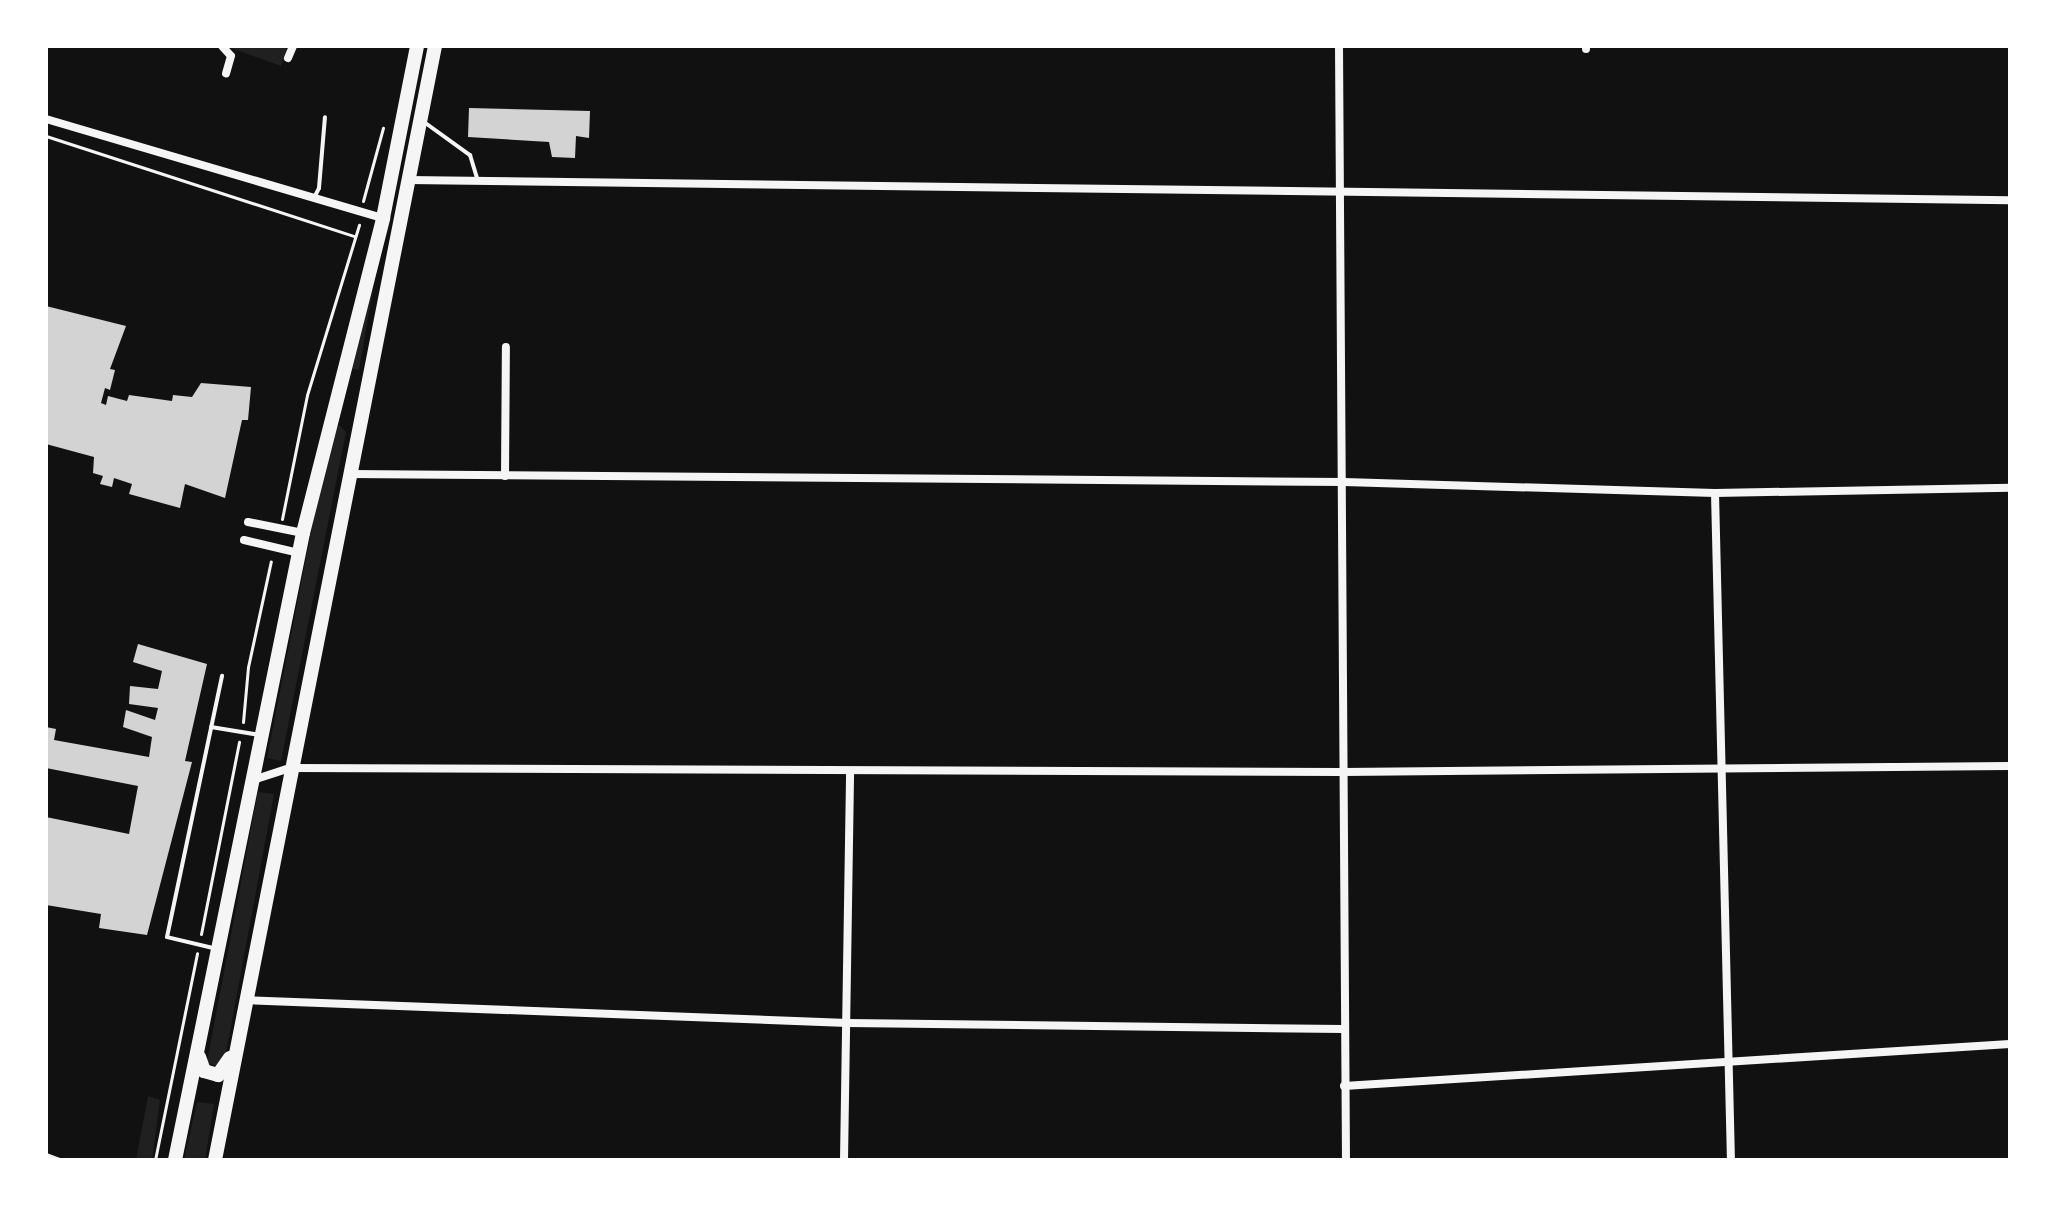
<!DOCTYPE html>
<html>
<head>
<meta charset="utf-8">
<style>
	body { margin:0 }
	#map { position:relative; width:2056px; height:1206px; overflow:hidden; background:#111; font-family:Poppins,sans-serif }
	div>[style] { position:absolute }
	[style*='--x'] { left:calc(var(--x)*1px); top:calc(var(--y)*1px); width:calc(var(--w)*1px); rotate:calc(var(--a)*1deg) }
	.green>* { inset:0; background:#202020 }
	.building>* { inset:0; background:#d3d3d3 }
	.path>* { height:3px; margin:-1.5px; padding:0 1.5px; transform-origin:1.5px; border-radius:1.5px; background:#f5f5f5 }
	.service>* { height:4px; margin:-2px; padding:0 2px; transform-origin:2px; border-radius:2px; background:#f5f5f5 }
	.minor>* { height:8px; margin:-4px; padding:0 4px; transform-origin:4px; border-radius:4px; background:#f5f5f5 }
	.primary>* { height:14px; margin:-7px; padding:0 7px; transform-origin:7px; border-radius:7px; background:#f5f5f5 }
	span { translate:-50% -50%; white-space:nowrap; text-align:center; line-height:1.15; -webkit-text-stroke:6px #fff; paint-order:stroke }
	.frame { position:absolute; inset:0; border:48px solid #fff; pointer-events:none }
</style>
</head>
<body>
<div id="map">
	<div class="green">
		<div style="clip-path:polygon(225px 46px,289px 46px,281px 66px)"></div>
		<div style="clip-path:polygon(382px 238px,359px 370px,352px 369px)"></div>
		<div style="clip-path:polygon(339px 425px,346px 432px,281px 761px,267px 758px,331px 431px)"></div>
		<div style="clip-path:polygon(258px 792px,274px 794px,224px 1064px,217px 1067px,207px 1062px)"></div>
		<div style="clip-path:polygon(148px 1096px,160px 1100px,152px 1160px,136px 1160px)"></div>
		<div style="clip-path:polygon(197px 1102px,214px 1104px,205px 1160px,184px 1160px)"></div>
	</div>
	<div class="building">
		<div style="clip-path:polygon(469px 108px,590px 111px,589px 138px,576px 136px,575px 158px,552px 157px,549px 142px,468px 137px)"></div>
		<div style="clip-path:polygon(46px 306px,126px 326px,110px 369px,115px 370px,110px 390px,105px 388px,101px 403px,106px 405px,108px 396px,127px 401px,129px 395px,172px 401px,173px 395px,192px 397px,201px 383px,251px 387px,248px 420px,242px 420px,225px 498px,185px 484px,180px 508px,129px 494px,132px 484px,114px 478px,112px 487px,100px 484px,103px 476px,93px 473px,94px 457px,46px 444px)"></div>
		<div style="clip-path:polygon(138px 644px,207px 664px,185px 761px,192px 762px,147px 935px,99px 928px,101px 914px,46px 905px,46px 817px,129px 834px,138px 786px,46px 768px,46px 727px,56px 729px,54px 740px,149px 757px,152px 737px,123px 727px,126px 710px,155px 720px,158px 708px,129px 704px,130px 686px,158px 689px,162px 671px,133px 662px)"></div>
	</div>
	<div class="path">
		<div style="--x:46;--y:136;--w:324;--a:18"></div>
		<div style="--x:363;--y:201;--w:76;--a:-74.7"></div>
		<div style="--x:282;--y:519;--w:126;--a:-78.6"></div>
		<div style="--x:307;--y:395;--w:178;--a:-73"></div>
		<div style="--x:243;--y:722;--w:55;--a:-84.8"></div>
		<div style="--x:248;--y:667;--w:108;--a:-77.8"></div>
		<div style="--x:201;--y:934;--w:196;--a:-78.8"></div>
		<div style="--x:155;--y:1160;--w:211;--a:-78.5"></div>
	</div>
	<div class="service">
		<div style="--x:424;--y:122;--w:57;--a:35.7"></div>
		<div style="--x:470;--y:155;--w:27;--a:73"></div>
		<div style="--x:314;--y:198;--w:11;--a:-63"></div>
		<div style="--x:319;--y:188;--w:71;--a:-85.2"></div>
		<div style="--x:211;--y:727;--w:50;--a:9.3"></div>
		<div style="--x:213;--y:948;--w:47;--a:-166.6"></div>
		<div style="--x:167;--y:937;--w:267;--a:-78.1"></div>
		<div style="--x:46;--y:1155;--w:15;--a:20"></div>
	</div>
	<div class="minor">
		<div style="--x:222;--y:46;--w:13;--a:48"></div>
		<div style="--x:231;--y:56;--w:18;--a:106"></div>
		<div style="--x:1339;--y:46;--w:1114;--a:89.64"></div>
		<div style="--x:1586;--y:46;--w:3;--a:90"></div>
		<div style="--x:288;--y:58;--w:13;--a:-67"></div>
		<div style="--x:46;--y:119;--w:351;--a:16.4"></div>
		<div style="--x:408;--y:180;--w:1602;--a:0.72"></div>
		<div style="--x:349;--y:474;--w:995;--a:0.46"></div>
		<div style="--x:1344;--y:482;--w:371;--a:1.7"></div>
		<div style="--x:1715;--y:493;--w:295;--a:-1"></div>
		<div style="--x:505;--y:476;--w:129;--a:-89.6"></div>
		<div style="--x:1715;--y:493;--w:667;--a:88.63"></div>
		<div style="--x:248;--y:522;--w:56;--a:11.3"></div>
		<div style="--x:244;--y:540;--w:57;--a:13.3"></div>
		<div style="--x:253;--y:780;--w:40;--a:-18"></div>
		<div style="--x:291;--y:768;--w:1052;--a:0.22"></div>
		<div style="--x:1343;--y:772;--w:667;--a:-0.52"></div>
		<div style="--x:244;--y:1000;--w:604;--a:2.18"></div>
		<div style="--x:848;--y:1023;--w:495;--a:0.7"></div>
		<div style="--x:1344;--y:1086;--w:667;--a:-3.61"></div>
		<div style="--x:844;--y:1160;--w:388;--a:-89.1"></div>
	</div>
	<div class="primary">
		<div style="--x:199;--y:1057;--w:15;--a:70"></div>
		<div style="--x:204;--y:1071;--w:15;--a:16"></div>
		<div style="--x:218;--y:1075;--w:21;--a:-55"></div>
		<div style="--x:175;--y:1160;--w:640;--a:-78.46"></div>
		<div style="--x:303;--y:533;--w:325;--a:-75.7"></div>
		<div style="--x:383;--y:218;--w:175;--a:-78.8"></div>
		<div style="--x:215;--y:1160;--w:1136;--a:-78.83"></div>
	</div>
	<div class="frame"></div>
</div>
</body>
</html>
